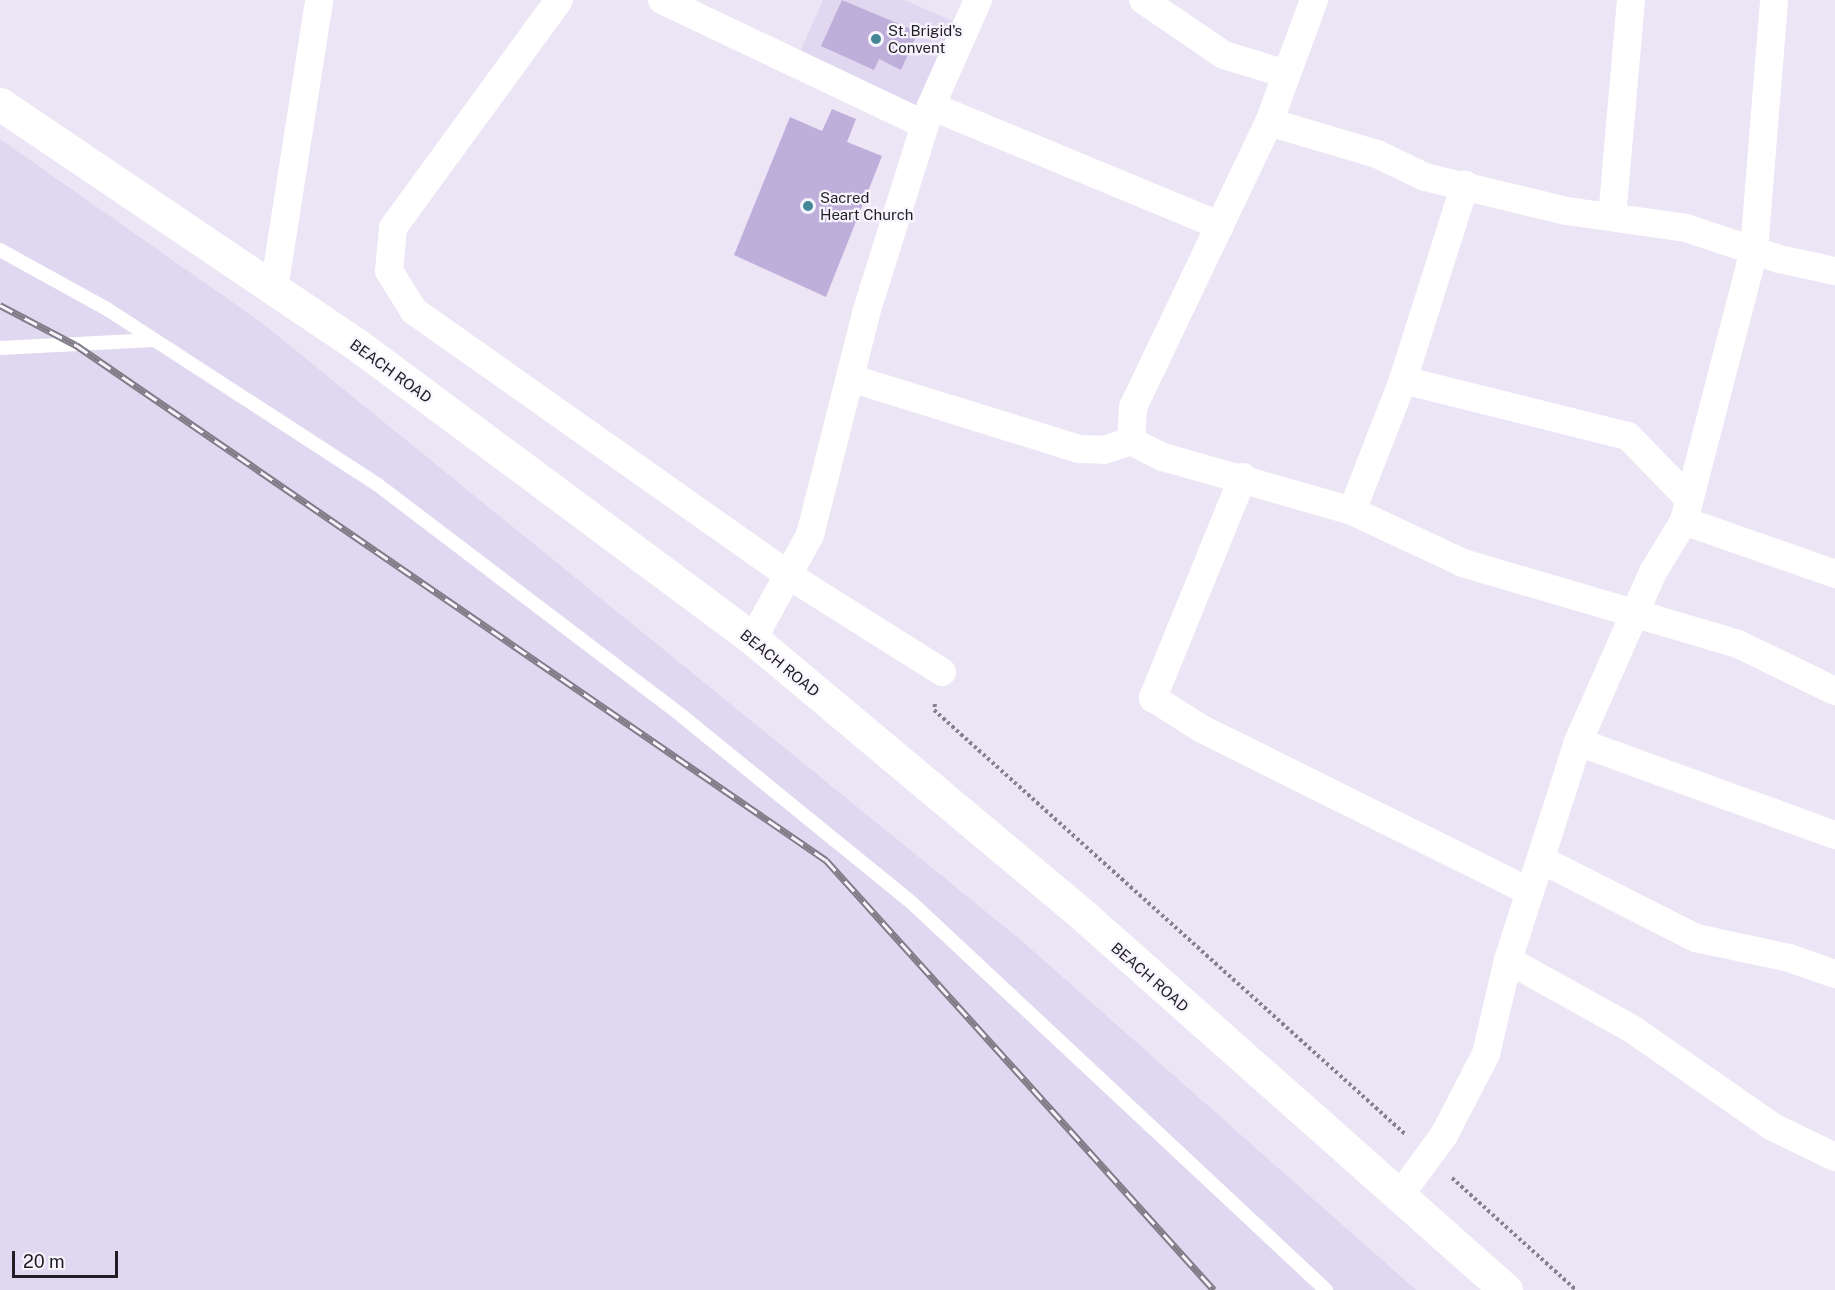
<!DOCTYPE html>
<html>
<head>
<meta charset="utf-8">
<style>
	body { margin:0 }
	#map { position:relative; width:1835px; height:1290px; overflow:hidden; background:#ebe5f6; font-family:"Public Sans",sans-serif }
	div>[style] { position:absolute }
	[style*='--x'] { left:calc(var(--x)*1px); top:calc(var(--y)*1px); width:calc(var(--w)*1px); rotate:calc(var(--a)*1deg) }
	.built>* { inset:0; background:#e0d8f0 }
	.building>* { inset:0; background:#beaeda }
	.path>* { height:4px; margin-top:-2px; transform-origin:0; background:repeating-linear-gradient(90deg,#85818d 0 3px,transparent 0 6px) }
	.lane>* { height:14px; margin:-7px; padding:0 7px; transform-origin:7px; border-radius:7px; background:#fff }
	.street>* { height:28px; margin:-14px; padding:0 14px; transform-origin:14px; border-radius:14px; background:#fff }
	.primary>* { height:33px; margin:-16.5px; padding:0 16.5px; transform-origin:16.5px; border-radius:16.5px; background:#fff }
	.rail>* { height:7px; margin-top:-3.5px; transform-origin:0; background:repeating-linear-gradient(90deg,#f7f4fe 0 14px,#807c87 0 28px); box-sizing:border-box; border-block:2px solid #807c87 }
	.dots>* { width:16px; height:16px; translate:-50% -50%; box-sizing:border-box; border:3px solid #f7f4fe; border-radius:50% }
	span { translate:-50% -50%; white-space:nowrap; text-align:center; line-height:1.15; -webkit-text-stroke:4.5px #f7f4fe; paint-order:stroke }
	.poi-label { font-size:15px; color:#201e24 }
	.left { translate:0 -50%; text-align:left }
	.street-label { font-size:15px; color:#201e24 }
	.scale { position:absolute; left:12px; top:1251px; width:106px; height:27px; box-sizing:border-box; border:3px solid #201e24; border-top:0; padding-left:8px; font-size:18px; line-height:21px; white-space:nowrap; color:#201e24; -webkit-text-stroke:4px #f7f4fe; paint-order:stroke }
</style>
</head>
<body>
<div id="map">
	<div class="built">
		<div style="clip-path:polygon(823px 0,904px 0,953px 21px,917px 111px,798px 56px)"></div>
		<div style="clip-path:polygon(0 139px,262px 323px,1022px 941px,1416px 1290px,0 1290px)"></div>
	</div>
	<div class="building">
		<div style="clip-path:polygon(842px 0,918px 32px,901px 70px,879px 59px,874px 70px,821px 46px)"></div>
		<div style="clip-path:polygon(832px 109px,856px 119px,847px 142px,882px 156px,826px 297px,734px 255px,790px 117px,822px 131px)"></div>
	</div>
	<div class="path">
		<div style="--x:935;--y:704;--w:6;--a:99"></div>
		<div style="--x:934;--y:710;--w:634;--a:41.99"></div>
		<div style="--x:1452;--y:1178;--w:167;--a:42.1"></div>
	</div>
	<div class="lane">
		<div style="--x:0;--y:250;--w:122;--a:28.9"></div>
		<div style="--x:107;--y:309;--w:323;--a:33"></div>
		<div style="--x:378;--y:485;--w:382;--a:37.2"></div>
		<div style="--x:682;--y:716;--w:296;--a:39.1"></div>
		<div style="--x:912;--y:903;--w:567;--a:43.07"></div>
		<div style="--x:0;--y:348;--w:154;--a:-3"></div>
	</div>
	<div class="street">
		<div style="--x:559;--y:0;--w:282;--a:126.1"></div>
		<div style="--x:393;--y:228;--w:43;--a:95.3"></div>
		<div style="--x:389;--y:271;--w:47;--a:58"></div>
		<div style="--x:414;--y:311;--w:458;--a:35.2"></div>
		<div style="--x:788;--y:575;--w:182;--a:32.2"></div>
		<div style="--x:662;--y:0;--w:291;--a:25.4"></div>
		<div style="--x:1143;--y:0;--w:98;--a:34.2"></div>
		<div style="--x:1224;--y:55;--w:65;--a:17"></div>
		<div style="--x:1314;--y:0;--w:130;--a:110.2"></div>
		<div style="--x:1269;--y:122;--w:316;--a:115.5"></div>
		<div style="--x:1133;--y:407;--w:34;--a:93"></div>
		<div style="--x:1131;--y:441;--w:36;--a:27"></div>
		<div style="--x:1163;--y:457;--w:197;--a:15.9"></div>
		<div style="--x:1352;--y:511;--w:123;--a:25.1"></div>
		<div style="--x:1463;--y:563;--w:287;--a:16.4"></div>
		<div style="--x:1738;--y:644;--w:108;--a:25.9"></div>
		<div style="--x:931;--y:106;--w:313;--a:22.5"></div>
		<div style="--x:1269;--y:122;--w:113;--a:16.5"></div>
		<div style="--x:1377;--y:154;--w:53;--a:25.6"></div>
		<div style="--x:1425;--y:177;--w:146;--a:13.5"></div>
		<div style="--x:1567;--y:211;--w:120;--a:8.1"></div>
		<div style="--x:1686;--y:228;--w:98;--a:18.4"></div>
		<div style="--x:1779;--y:259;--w:57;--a:12.1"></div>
		<div style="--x:1612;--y:217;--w:218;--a:-85"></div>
		<div style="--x:274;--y:289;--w:292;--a:-81.1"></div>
		<div style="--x:850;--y:378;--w:241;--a:17.2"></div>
		<div style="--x:1080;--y:449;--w:24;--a:2"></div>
		<div style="--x:1104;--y:450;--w:28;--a:-18"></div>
		<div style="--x:1403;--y:380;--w:232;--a:14"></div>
		<div style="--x:1628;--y:436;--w:86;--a:45.9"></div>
		<div style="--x:1243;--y:477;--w:239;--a:112.2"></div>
		<div style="--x:1153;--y:698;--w:58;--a:32.3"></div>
		<div style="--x:1202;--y:729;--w:365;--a:26.4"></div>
		<div style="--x:1352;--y:511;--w:141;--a:-68.7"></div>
		<div style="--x:1403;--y:380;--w:205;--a:-72.4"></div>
		<div style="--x:1684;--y:521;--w:160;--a:19.3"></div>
		<div style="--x:753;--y:639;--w:119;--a:-61.3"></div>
		<div style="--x:810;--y:535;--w:229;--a:-75.8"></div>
		<div style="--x:866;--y:313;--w:217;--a:-72.6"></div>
		<div style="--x:931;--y:106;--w:116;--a:-66.1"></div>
		<div style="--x:1578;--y:742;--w:273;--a:19.9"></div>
		<div style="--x:1542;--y:860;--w:173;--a:26.9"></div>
		<div style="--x:1696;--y:938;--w:95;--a:12.1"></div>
		<div style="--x:1789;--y:958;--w:49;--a:19.2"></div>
		<div style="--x:1508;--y:960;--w:142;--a:29.1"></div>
		<div style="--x:1632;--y:1029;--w:172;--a:34.8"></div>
		<div style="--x:1773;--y:1127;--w:69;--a:25.8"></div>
		<div style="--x:1400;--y:1195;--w:74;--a:-53.7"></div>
		<div style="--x:1444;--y:1135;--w:91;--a:-62.6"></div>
		<div style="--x:1486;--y:1054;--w:97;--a:-76.8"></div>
		<div style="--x:1508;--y:960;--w:229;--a:-72.2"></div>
		<div style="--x:1578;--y:742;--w:186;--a:-66.2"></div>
		<div style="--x:1653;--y:572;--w:60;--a:-58.7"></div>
		<div style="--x:1684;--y:521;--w:280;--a:-75.5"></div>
		<div style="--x:1754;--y:250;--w:251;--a:-85.4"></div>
	</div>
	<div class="primary">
		<div style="--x:0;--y:104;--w:429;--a:34"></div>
		<div style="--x:356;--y:344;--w:495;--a:36.6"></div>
		<div style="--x:753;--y:639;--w:432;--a:39.9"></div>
		<div style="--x:1084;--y:916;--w:564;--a:41.55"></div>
	</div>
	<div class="rail">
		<div style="--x:0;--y:305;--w:86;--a:27.8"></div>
		<div style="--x:76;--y:345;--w:910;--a:34.48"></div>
		<div style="--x:826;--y:860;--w:579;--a:47.94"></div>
	</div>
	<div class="dots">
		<div style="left:876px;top:39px;background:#438796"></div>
		<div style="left:808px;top:206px;background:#438796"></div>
	</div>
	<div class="poi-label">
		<span class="left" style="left:888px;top:39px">St. Brigid's<br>Convent</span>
		<span class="left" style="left:820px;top:206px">Sacred<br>Heart Church</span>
	</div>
	<div class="street-label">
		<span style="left:391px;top:371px;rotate:36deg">BEACH ROAD</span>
		<span style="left:780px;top:663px;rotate:39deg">BEACH ROAD</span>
		<span style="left:1150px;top:977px;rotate:41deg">BEACH ROAD</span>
	</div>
	<div class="scale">20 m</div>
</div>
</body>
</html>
